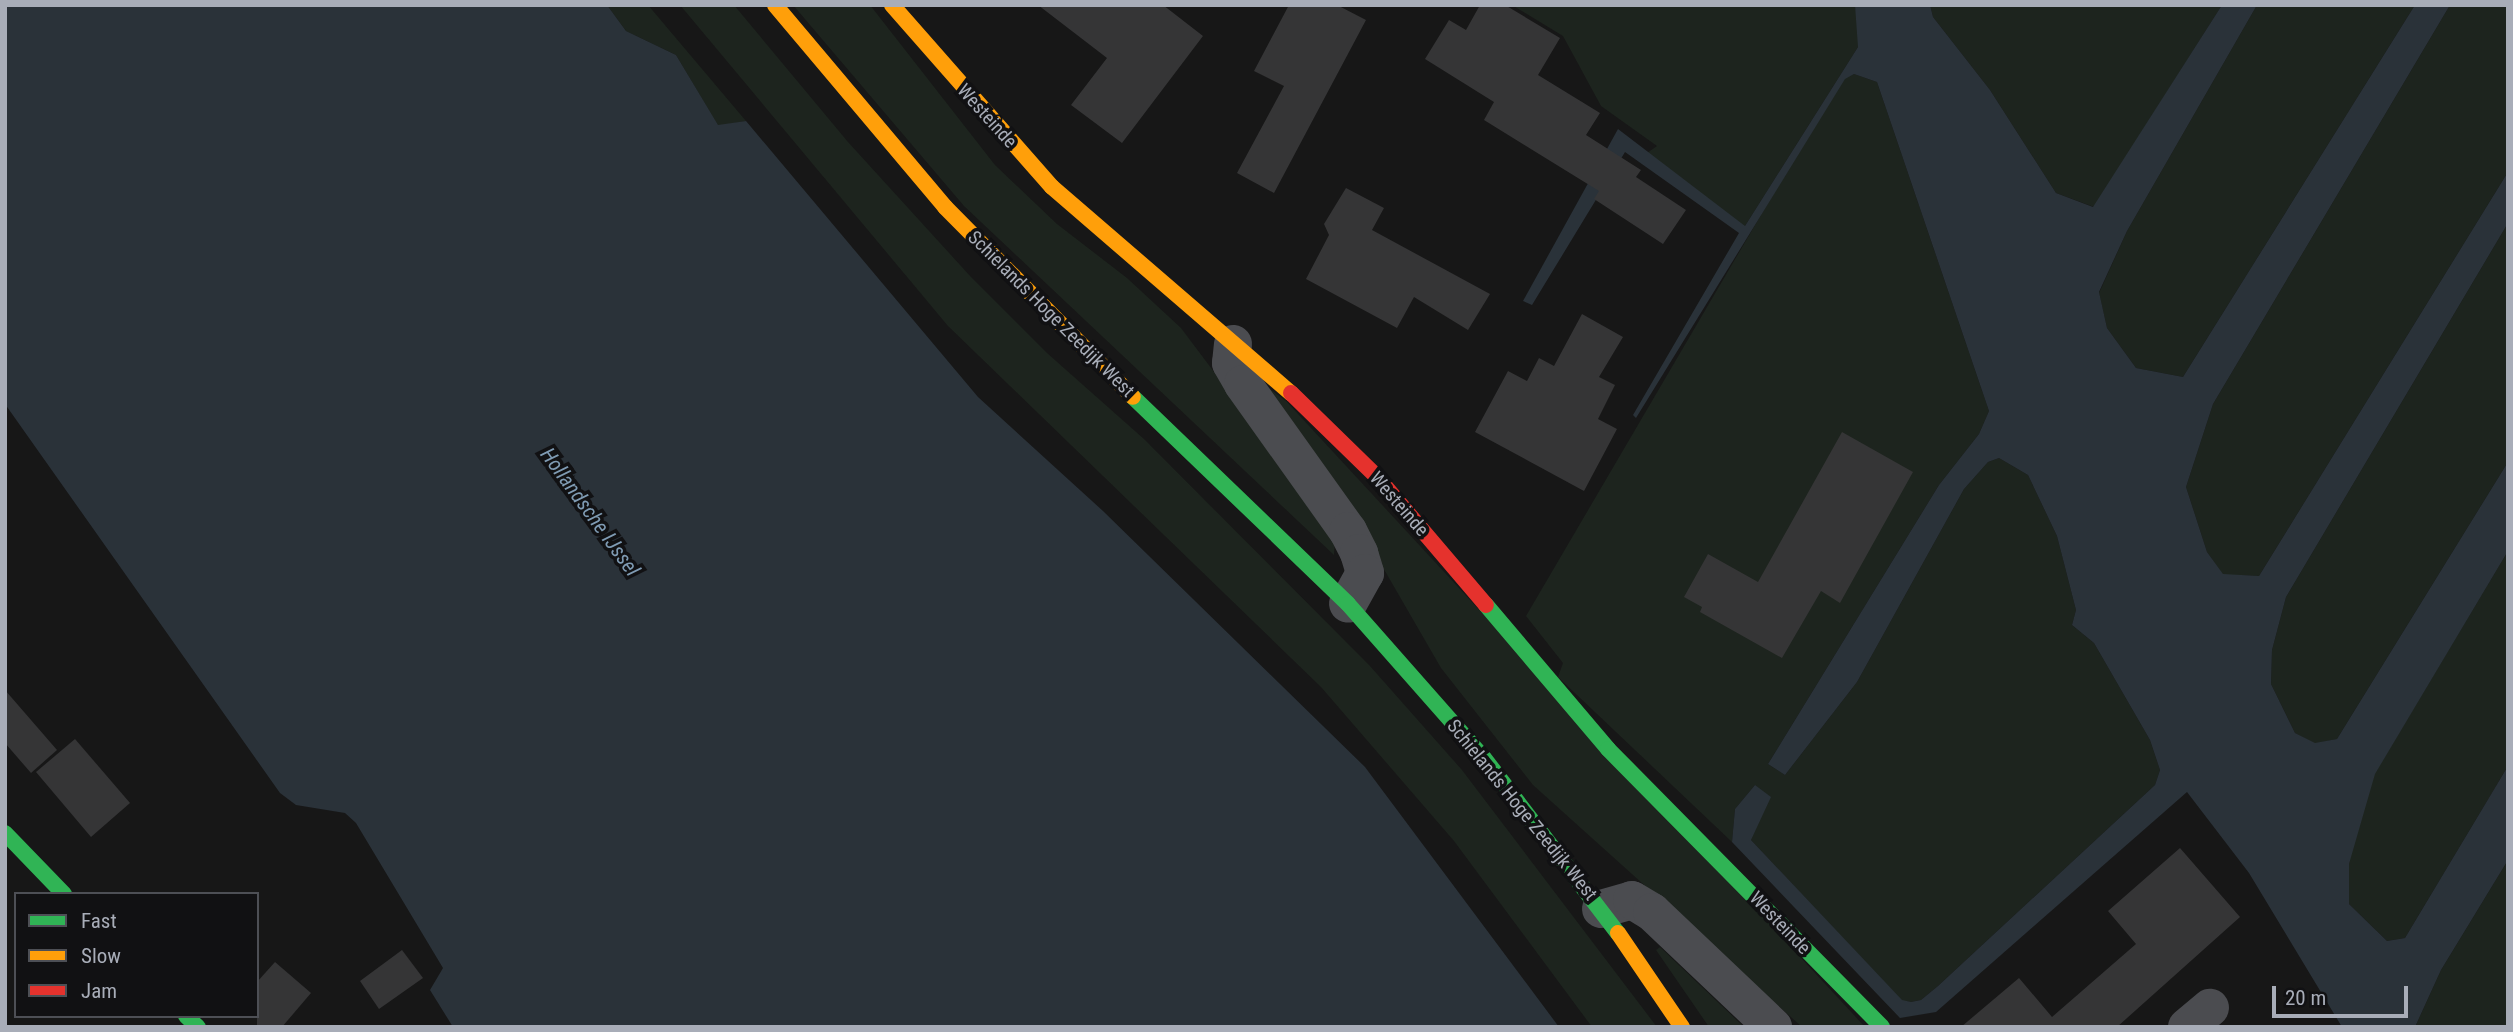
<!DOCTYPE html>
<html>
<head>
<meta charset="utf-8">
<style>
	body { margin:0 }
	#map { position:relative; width:2513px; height:1032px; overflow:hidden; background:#171717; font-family:"Roboto Condensed",sans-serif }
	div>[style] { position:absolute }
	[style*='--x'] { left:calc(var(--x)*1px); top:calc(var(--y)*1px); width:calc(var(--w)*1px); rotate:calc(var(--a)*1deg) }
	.green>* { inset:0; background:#1d241e }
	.water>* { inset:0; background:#2a3239 }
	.building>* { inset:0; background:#353536 }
	.street>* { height:38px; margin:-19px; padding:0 19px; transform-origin:19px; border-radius:19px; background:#4b4c50 }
	.fast>* { height:16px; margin:-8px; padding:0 8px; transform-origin:8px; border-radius:8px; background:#30b455 }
	.slow>* { height:16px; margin:-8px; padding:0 8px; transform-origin:8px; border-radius:8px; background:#ff9f0a }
	.jam>* { height:16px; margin:-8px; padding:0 8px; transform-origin:8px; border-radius:8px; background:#e5322d }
	span { translate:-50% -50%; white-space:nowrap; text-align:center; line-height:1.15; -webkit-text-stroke:7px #111113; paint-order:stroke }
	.street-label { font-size:19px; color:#a8adb8 }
	.water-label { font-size:21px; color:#7f9bb3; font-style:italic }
	.frame { position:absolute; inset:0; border:7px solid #a8adb8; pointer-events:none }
	.legend { position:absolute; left:14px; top:892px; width:245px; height:126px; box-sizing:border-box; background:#111113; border:2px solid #4d4f55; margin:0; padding:9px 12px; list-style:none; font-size:21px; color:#a8adb8 }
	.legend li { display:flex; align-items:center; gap:14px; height:35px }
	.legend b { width:35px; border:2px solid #4d4f55 }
	.scale { position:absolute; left:2272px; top:986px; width:136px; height:32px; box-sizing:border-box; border:4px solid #a8adb8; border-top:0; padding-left:9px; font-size:21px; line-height:24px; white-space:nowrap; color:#a8adb8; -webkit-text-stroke:5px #111113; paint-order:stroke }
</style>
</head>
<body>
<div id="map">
	<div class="green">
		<div style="clip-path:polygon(607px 5px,648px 5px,746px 121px,718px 126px,676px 55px,626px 31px)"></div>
		<div style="clip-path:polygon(680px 5px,734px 5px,848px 142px,971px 277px,1047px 353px,1144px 439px,1370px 666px,1462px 770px,1657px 1027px,1592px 1027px,1454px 841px,1321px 687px,948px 326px)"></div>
		<div style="clip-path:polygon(793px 5px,870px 5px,995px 165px,1057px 224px,1127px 278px,1181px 328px,1299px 485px,1335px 540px,1334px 555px,964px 206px)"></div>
		<div style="clip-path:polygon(1512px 5px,1855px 5px,1859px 27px,1858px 47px,1745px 226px,1740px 226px,1647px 153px,1657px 146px,1601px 106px,1563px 36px)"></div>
		<div style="clip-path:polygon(1930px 5px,2222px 5px,2094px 207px,2056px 193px,1990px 90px,1933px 17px)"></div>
		<div style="clip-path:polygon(2257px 5px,2415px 5px,2183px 377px,2136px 368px,2107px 328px,2099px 293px,2127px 231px)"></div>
		<div style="clip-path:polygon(2450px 5px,2508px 5px,2508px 172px,2259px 576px,2223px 575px,2207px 552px,2186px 487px,2213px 404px)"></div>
		<div style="clip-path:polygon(1854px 74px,1877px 82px,1989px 411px,1979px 434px,1939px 485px,1768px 764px,1785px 775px,1857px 682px,1964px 489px,1988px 462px,1999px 458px,2028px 475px,2057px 536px,2076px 610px,2072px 625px,2094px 643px,2150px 740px,2160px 770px,2155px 785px,1938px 986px,1921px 1000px,1911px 1002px,1902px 1001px,1751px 840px,1755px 785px,1735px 809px,1732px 842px,1558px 677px,1563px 663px,1526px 616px,1768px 203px,1845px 78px)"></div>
		<div style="clip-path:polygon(2508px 223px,2508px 462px,2337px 739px,2315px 744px,2295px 733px,2271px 684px,2272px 650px,2286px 597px)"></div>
		<div style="clip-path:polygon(1246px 371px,1286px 401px,1865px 1027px,1802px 1027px,1533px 785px,1441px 668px,1378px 559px)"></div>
		<div style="clip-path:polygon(2508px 551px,2508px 766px,2405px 938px,2387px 941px,2349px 904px,2349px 864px,2365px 731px,2375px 773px)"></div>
		<div style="clip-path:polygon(2508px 860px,2508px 1027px,2415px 1027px,2441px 970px)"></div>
		<div style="clip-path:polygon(1660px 947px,1744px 1027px,1709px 1027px,1656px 950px)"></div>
	</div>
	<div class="water">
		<div style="clip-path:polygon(5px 5px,607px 5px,626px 31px,676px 55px,718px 125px,746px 121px,978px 397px,1103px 511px,1365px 767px,1559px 1027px,453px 1027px,430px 990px,443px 968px,356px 823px,345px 813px,296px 805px,280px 793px,5px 404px)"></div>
		<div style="clip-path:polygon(1855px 5px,1930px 5px,1933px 17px,1990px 90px,2056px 193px,2093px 207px,2222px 5px,2257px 5px,2127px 231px,2099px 292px,2107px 328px,2136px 368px,2183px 377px,2415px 5px,2450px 5px,2213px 404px,2186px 487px,2207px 552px,2223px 574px,2259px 576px,2508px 172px,2508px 223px,2286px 597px,2272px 650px,2271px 684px,2295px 733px,2315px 743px,2337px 739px,2508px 462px,2508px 551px,2375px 774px,2349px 864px,2349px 904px,2387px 941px,2405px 938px,2508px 766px,2508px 860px,2441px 970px,2415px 1027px,2342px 1027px,2249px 873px,2187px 792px,1936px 1012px,1900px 1018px,1732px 842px,1735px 809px,1755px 785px,1771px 797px,1751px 840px,1902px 1000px,1911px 1002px,1921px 1000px,1938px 986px,2155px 785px,2160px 770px,2150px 740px,2094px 643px,2072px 625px,2076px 610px,2057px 536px,2028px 475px,1999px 458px,1988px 462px,1964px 489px,1857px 682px,1785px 775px,1768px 764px,1939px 485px,1979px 434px,1989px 411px,1877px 82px,1854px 74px,1845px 79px,1636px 418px,1633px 415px,1739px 233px,1625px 152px,1532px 305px,1523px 301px,1618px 129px,1745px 226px,1858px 47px)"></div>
	</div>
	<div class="building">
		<div style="clip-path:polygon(1038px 5px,1163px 5px,1203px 36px,1122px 143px,1071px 105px,1107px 58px)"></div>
		<div style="clip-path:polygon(1289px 5px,1337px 5px,1366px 20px,1274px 193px,1237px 173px,1284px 86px,1254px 71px)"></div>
		<div style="clip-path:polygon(1480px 5px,1505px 5px,1560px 38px,1538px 75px,1600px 113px,1586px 135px,1641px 170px,1636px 177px,1686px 210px,1663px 244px,1594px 199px,1599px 191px,1484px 120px,1494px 102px,1425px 59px,1449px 20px,1466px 30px)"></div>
		<div style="clip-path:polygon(1346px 188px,1384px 208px,1372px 230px,1490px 294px,1468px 330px,1414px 297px,1397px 328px,1306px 279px,1329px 235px,1324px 224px)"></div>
		<div style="clip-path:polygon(1582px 314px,1623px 337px,1599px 377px,1615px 385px,1598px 419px,1617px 429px,1584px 491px,1475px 432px,1508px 371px,1527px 381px,1539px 358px,1554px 366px)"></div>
		<div style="clip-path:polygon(1842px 432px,1913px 472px,1840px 603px,1821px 591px,1782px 658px,1700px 612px,1702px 607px,1684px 597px,1708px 554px,1758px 582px)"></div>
		<div style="clip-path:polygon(5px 690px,57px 750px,31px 773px,5px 743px)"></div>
		<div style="clip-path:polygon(75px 739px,130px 803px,91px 837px,36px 772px)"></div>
		<div style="clip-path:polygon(2180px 848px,2240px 917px,2117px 1027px,1961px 1027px,2019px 978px,2052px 1017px,2136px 944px,2108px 911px)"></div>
		<div style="clip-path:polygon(402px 950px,423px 978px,379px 1009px,360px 981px)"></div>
		<div style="clip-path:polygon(275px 962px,311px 993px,282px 1027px,257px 1027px,257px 982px)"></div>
	</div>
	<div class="street">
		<div style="--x:1233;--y:344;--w:19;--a:96"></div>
		<div style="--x:1231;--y:363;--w:24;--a:60"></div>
		<div style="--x:1243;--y:384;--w:181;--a:54.5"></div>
		<div style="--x:1348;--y:531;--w:25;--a:63"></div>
		<div style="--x:1359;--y:553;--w:21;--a:73"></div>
		<div style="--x:1365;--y:573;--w:35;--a:119"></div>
		<div style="--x:1601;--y:909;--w:32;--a:-16"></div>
		<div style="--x:1632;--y:900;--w:23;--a:31"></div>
		<div style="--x:1652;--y:912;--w:167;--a:43.5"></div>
		<div style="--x:2187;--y:1027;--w:30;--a:-40"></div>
	</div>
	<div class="fast">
		<div style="--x:1133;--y:397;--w:298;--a:43.9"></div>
		<div style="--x:1348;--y:604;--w:205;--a:48.6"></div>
		<div style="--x:1484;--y:758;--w:220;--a:52.6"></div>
		<div style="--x:1486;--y:605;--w:189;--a:49.7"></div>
		<div style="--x:1608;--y:749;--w:390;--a:45.4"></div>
		<div style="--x:5;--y:833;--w:85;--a:46"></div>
		<div style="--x:186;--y:1016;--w:16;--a:43"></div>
	</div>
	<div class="slow">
		<div style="--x:775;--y:5;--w:264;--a:49.9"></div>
		<div style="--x:945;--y:207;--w:267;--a:45.3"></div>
		<div style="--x:892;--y:5;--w:242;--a:48.7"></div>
		<div style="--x:1052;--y:187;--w:316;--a:40.8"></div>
		<div style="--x:1618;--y:933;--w:114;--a:55.8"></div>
	</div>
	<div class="jam">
		<div style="--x:1291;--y:393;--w:120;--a:44.3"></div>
		<div style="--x:1377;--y:477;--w:168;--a:49.6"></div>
	</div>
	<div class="street-label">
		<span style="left:987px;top:116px;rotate:48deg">Westeinde</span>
		<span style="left:1051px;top:314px;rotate:45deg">Schielands Hoge Zeedijk West</span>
		<span style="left:1399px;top:504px;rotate:49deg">Westeinde</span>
		<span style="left:1522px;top:810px;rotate:51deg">Schielands Hoge Zeedijk West</span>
		<span style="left:1780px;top:923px;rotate:46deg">Westeinde</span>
	</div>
	<div class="water-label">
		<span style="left:590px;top:512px;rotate:54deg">Hollandsche IJssel</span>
	</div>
	<div class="frame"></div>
	<ul class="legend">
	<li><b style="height:9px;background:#30b455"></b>Fast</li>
	<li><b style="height:9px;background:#ff9f0a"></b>Slow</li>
	<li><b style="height:9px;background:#e5322d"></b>Jam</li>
	</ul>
	<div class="scale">20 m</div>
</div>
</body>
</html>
